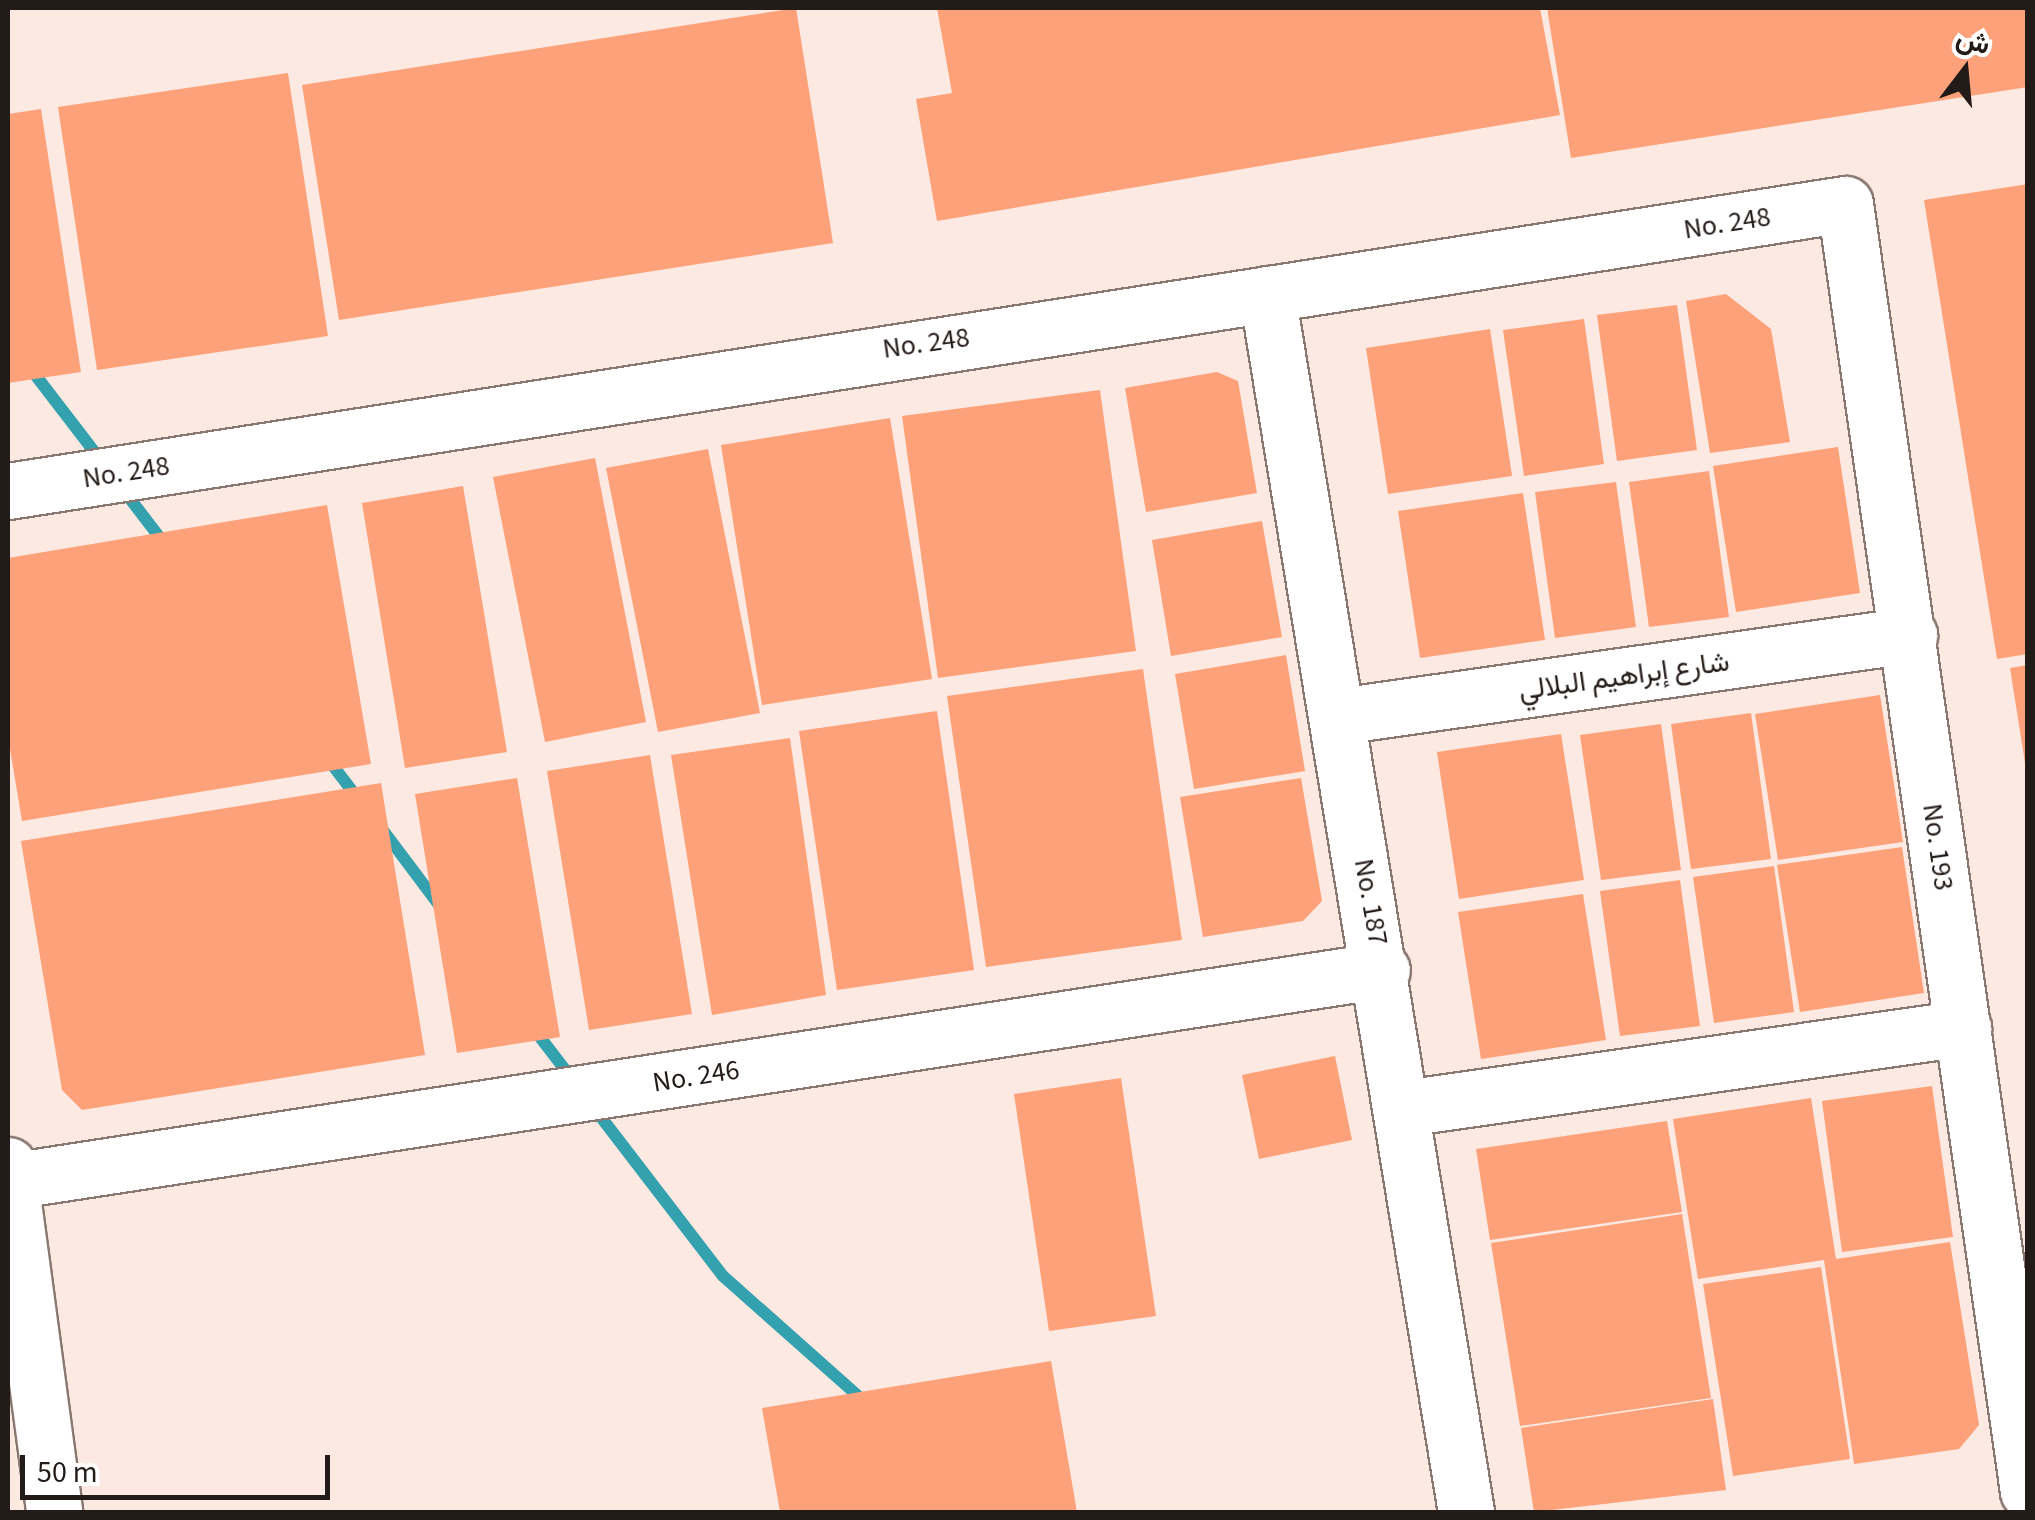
<!DOCTYPE html>
<html>
<head>
<meta charset="utf-8">
<style>
	body { margin:0 }
	#map { position:relative; width:2035px; height:1520px; overflow:hidden; background:#fce9e1; font-family:"Source Sans 3",Vazirmatn,sans-serif }
	div>[style] { position:absolute }
	[style*='--x'] { left:calc(var(--x)*1px); top:calc(var(--y)*1px); width:calc(var(--w)*1px); rotate:calc(var(--a)*1deg) }
	.stream>* { height:12px; margin:-6px; padding:0 6px; transform-origin:6px; border-radius:6px; background:#34a1ae }
	.building>* { inset:0; background:#fda17a }
	.roads { filter:drop-shadow(2px 0 #897871) drop-shadow(-2px 0 #897871) drop-shadow(0 2px #897871) drop-shadow(0 -2px #897871) }
	.minor>* { height:55px; margin:-27.5px; padding:0 27.5px; transform-origin:27.5px; border-radius:27.5px; background:#fff }
	span { translate:-50% -50%; white-space:nowrap; text-align:center; line-height:1.15; -webkit-text-stroke:9px #fff; paint-order:stroke }
	.street-label { font-size:28px; color:#221b18 }
	.frame { position:absolute; inset:0; border:10px solid #221b18; pointer-events:none }
	.north { position:absolute; left:1915px; top:20px; width:100px; height:100px; -webkit-text-stroke:8px #fff; paint-order:stroke; rotate:16deg; font-size:28px; font-weight:700; line-height:40px; text-align:center; color:#221b18 }
	.north::after { content:''; display:block; margin:auto; width:35px; height:45px; background:#221b18; clip-path:polygon(50% 0,100% 100%,50% 72%,0 100%) }
	.scale { position:absolute; left:20px; top:1455px; width:310px; height:45px; box-sizing:border-box; border:5px solid #221b18; border-top:0; padding-left:12px; font-size:30px; line-height:35px; white-space:nowrap; color:#221b18; -webkit-text-stroke:8px #fff; paint-order:stroke }
</style>
</head>
<body>
<div id="map">
	<div class="stream">
		<div style="--x:30;--y:368;--w:120;--a:52.5"></div>
		<div style="--x:121;--y:487;--w:76;--a:52.5"></div>
		<div style="--x:327;--y:758;--w:54;--a:52.5"></div>
		<div style="--x:382;--y:829;--w:95;--a:53.1"></div>
		<div style="--x:533;--y:1028;--w:66;--a:52.4"></div>
		<div style="--x:594;--y:1108;--w:212;--a:52.5"></div>
		<div style="--x:723;--y:1276;--w:193;--a:41.6"></div>
	</div>
	<div class="building">
		<div style="clip-path:polygon(796px 8px,833px 243px,339px 320px,302px 85px)"></div>
		<div style="clip-path:polygon(937px 8px,1540px 8px,1560px 115px,937px 221px,916px 99px,952px 93px)"></div>
		<div style="clip-path:polygon(1547px 8px,2028px 8px,2028px 87px,1571px 158px)"></div>
		<div style="clip-path:polygon(288px 73px,328px 336px,97px 370px,58px 107px)"></div>
		<div style="clip-path:polygon(41px 109px,81px 372px,8px 383px,8px 114px)"></div>
		<div style="clip-path:polygon(2028px 184px,2028px 654px,1997px 659px,1924px 200px)"></div>
		<div style="clip-path:polygon(1726px 294px,1771px 329px,1790px 442px,1710px 453px,1686px 301px)"></div>
		<div style="clip-path:polygon(1677px 305px,1697px 450px,1617px 461px,1597px 315px)"></div>
		<div style="clip-path:polygon(1584px 319px,1604px 464px,1524px 476px,1503px 330px)"></div>
		<div style="clip-path:polygon(1490px 329px,1512px 476px,1388px 494px,1366px 348px)"></div>
		<div style="clip-path:polygon(1217px 372px,1238px 381px,1257px 493px,1146px 512px,1125px 388px)"></div>
		<div style="clip-path:polygon(1100px 390px,1136px 651px,938px 678px,902px 416px)"></div>
		<div style="clip-path:polygon(890px 418px,932px 679px,762px 705px,721px 445px)"></div>
		<div style="clip-path:polygon(1838px 447px,1860px 593px,1736px 612px,1713px 466px)"></div>
		<div style="clip-path:polygon(708px 449px,760px 713px,658px 732px,606px 468px)"></div>
		<div style="clip-path:polygon(595px 458px,646px 722px,545px 742px,493px 477px)"></div>
		<div style="clip-path:polygon(1709px 471px,1729px 617px,1649px 627px,1629px 482px)"></div>
		<div style="clip-path:polygon(1616px 482px,1636px 627px,1555px 638px,1535px 492px)"></div>
		<div style="clip-path:polygon(463px 486px,507px 752px,405px 768px,362px 503px)"></div>
		<div style="clip-path:polygon(1523px 493px,1545px 640px,1420px 658px,1398px 511px)"></div>
		<div style="clip-path:polygon(327px 505px,371px 764px,22px 821px,8px 737px,8px 558px)"></div>
		<div style="clip-path:polygon(1262px 521px,1282px 637px,1171px 656px,1152px 540px)"></div>
		<div style="clip-path:polygon(1286px 655px,1305px 771px,1194px 789px,1175px 674px)"></div>
		<div style="clip-path:polygon(2028px 665px,2028px 763px,2025px 763px,2010px 668px)"></div>
		<div style="clip-path:polygon(1143px 669px,1182px 940px,986px 967px,947px 696px)"></div>
		<div style="clip-path:polygon(1880px 695px,1903px 842px,1778px 860px,1755px 714px)"></div>
		<div style="clip-path:polygon(937px 711px,974px 970px,837px 990px,799px 731px)"></div>
		<div style="clip-path:polygon(1751px 713px,1771px 859px,1691px 869px,1671px 724px)"></div>
		<div style="clip-path:polygon(1661px 724px,1681px 870px,1601px 880px,1580px 735px)"></div>
		<div style="clip-path:polygon(1561px 734px,1584px 880px,1459px 899px,1437px 752px)"></div>
		<div style="clip-path:polygon(790px 738px,826px 995px,712px 1015px,671px 755px)"></div>
		<div style="clip-path:polygon(650px 755px,692px 1014px,589px 1030px,547px 771px)"></div>
		<div style="clip-path:polygon(517px 778px,560px 1037px,457px 1053px,415px 794px)"></div>
		<div style="clip-path:polygon(1301px 778px,1322px 901px,1303px 921px,1203px 937px,1180px 797px)"></div>
		<div style="clip-path:polygon(381px 783px,425px 1055px,82px 1110px,62px 1090px,21px 841px)"></div>
		<div style="clip-path:polygon(1902px 847px,1924px 993px,1800px 1012px,1777px 865px)"></div>
		<div style="clip-path:polygon(1774px 866px,1794px 1012px,1714px 1023px,1693px 877px)"></div>
		<div style="clip-path:polygon(1680px 880px,1700px 1026px,1620px 1036px,1600px 891px)"></div>
		<div style="clip-path:polygon(1583px 894px,1606px 1040px,1481px 1059px,1458px 912px)"></div>
		<div style="clip-path:polygon(1335px 1056px,1352px 1140px,1259px 1159px,1242px 1075px)"></div>
		<div style="clip-path:polygon(1121px 1078px,1156px 1316px,1049px 1331px,1014px 1094px)"></div>
		<div style="clip-path:polygon(1932px 1086px,1953px 1237px,1842px 1252px,1822px 1101px)"></div>
		<div style="clip-path:polygon(1811px 1098px,1836px 1259px,1950px 1242px,1979px 1425px,1959px 1449px,1854px 1464px,1824px 1260px,1698px 1279px,1673px 1119px)"></div>
		<div style="clip-path:polygon(1667px 1121px,1682px 1212px,1490px 1240px,1476px 1149px)"></div>
		<div style="clip-path:polygon(1682px 1214px,1711px 1398px,1520px 1426px,1491px 1243px)"></div>
		<div style="clip-path:polygon(1821px 1267px,1850px 1459px,1733px 1476px,1703px 1284px)"></div>
		<div style="clip-path:polygon(1051px 1361px,1077px 1512px,780px 1512px,762px 1408px)"></div>
		<div style="clip-path:polygon(1713px 1399px,1726px 1490px,1534px 1512px,1521px 1428px)"></div>
	</div>
	<div class="roads">
		<div class="minor">
			<div style="--x:1267;--y:294;--w:1234;--a:80.72"></div>
			<div style="--x:8;--y:491;--w:1859;--a:-8.88"></div>
			<div style="--x:1845;--y:204;--w:1300;--a:81.91"></div>
			<div style="--x:1339;--y:716;--w:576;--a:-8.09"></div>
			<div style="--x:1404;--y:1108;--w:565;--a:-8.14"></div>
			<div style="--x:8;--y:1165;--w:350;--a:82.4"></div>
			<div style="--x:10;--y:1181;--w:1388;--a:-8.74"></div>
		</div>
	</div>
	<div class="street-label">
		<span style="left:1727px;top:223px;rotate:-9deg">No. 248</span>
		<span style="left:926px;top:343px;rotate:-8deg">No. 248</span>
		<span style="left:126px;top:472px;rotate:-9deg">No. 248</span>
		<span style="left:1624px;top:676px;rotate:-8deg">شارع إبراهيم البلالي</span>
		<span style="left:1938px;top:847px;rotate:82deg">No. 193</span>
		<span style="left:1371px;top:902px;rotate:80deg">No. 187</span>
		<span style="left:696px;top:1076px;rotate:-9deg">No. 246</span>
	</div>
	<div class="frame"></div>
	<div class="north">ش</div>
	<div class="scale">50 m</div>
</div>
</body>
</html>
